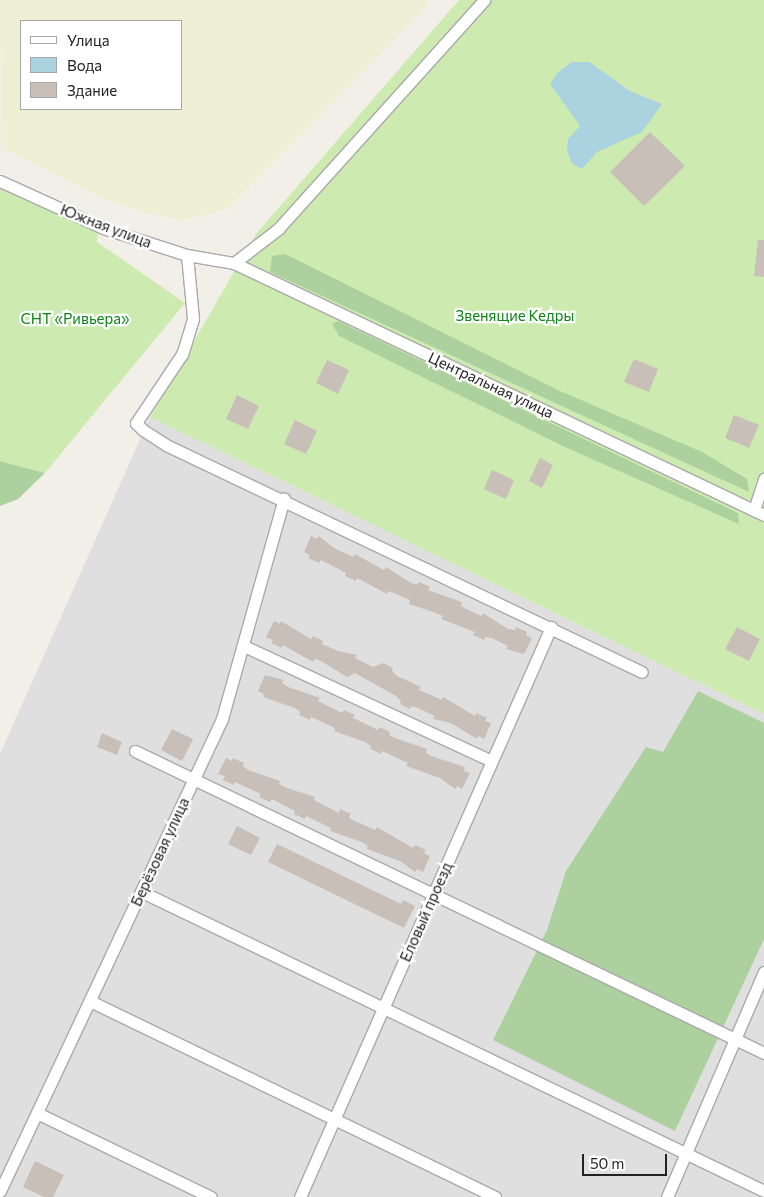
<!DOCTYPE html>
<html>
<head>
<meta charset="utf-8">
<style>
	body { margin:0 }
	#map { position:relative; width:764px; height:1197px; overflow:hidden; background:#f2efe9; font-family:Commissioner,sans-serif }
	div>[style] { position:absolute }
	[style*='--x'] { left:calc(var(--x)*1px); top:calc(var(--y)*1px); width:calc(var(--w)*1px); rotate:calc(var(--a)*1deg) }
	.residential>* { inset:0; background:#e0dfdf }
	.farmland>* { inset:0; background:#eef0d5 }
	.grass>* { inset:0; background:#cdebb0 }
	.forest>* { inset:0; background:#add19e }
	.water>* { inset:0; background:#aad3df }
	.building>* { inset:0; background:#c7bfb8 }
	.roads { filter:drop-shadow(1px 0 #a9a9a9) drop-shadow(-1px 0 #a9a9a9) drop-shadow(0 1px #a9a9a9) drop-shadow(0 -1px #a9a9a9) }
	.minor>* { height:11px; margin:-5.5px; padding:0 5.5px; transform-origin:5.5px; border-radius:5.5px; background:#fff }
	span { translate:-50% -50%; white-space:nowrap; text-align:center; line-height:1.15; -webkit-text-stroke:4.5px #fff; paint-order:stroke }
	.street-label { font-size:15px; color:#222 }
	.park-label { font-size:15px; color:#0c8416 }
	.legend { position:absolute; left:20px; top:20px; width:162px; height:90px; box-sizing:border-box; background:#fff; border:1px solid #a7a7a7; margin:0; padding:6px 9px; list-style:none; font-size:15px; color:#222 }
	.legend li { display:flex; align-items:center; gap:10px; height:25px }
	.legend b { width:25px; border:1px solid #a7a7a7 }
	.scale { position:absolute; left:582px; top:1154px; width:85px; height:22px; box-sizing:border-box; border:2px solid #222; border-top:0; padding-left:6px; font-size:15px; line-height:18px; white-space:nowrap; color:#222; -webkit-text-stroke:4px #fff; paint-order:stroke }
</style>
</head>
<body>
<div id="map">
	<div class="residential">
		<div style="clip-path:polygon(150px 417px,764px 714px,764px 1197px,0 1197px,0 754px)"></div>
	</div>
	<div class="farmland">
		<div style="clip-path:polygon(evenodd,0 0,428px 0,427px 6px,228px 209px,181px 221px,136px 210px,104px 199px,1px 148px,0 0,21px 21px,181px 21px,181px 109px,21px 109px,21px 21px)"></div>
	</div>
	<div class="grass">
		<div style="clip-path:polygon(459px 0,764px 0,764px 714px,150px 417px,256px 234px)"></div>
		<div style="clip-path:polygon(0 180px,98px 230px,97px 242px,185px 303px,45px 473px,0 461px)"></div>
	</div>
	<div class="forest">
		<div style="clip-path:polygon(285px 254px,560px 391px,702px 452px,747px 479px,749px 492px,270px 272px,272px 256px)"></div>
		<div style="clip-path:polygon(338px 321px,738px 513px,739px 524px,565px 447px,339px 336px,332px 324px)"></div>
		<div style="clip-path:polygon(0 461px,45px 473px,18px 499px,0 506px)"></div>
		<div style="clip-path:polygon(698px 691px,764px 723px,764px 939px,675px 1131px,493px 1040px,547px 930px,566px 871px,646px 747px,663px 752px)"></div>
	</div>
	<div class="water">
		<div style="clip-path:polygon(572px 62px,589px 62px,630px 91px,662px 104px,642px 132px,597px 152px,582px 169px,572px 164px,567px 150px,568px 139px,580px 126px,550px 84px,558px 72px)"></div>
	</div>
	<div class="building">
		<div style="clip-path:polygon(650px 132px,685px 166px,644px 206px,610px 172px)"></div>
		<div style="clip-path:polygon(758px 240px,764px 240px,764px 277px,754px 276px)"></div>
		<div style="clip-path:polygon(634px 359px,658px 369px,649px 392px,624px 382px)"></div>
		<div style="clip-path:polygon(327px 360px,349px 370px,338px 394px,316px 383px)"></div>
		<div style="clip-path:polygon(237px 395px,259px 406px,248px 429px,226px 419px)"></div>
		<div style="clip-path:polygon(734px 415px,759px 425px,749px 448px,725px 438px)"></div>
		<div style="clip-path:polygon(295px 420px,317px 431px,306px 454px,284px 444px)"></div>
		<div style="clip-path:polygon(540px 458px,553px 465px,542px 488px,529px 481px)"></div>
		<div style="clip-path:polygon(492px 470px,514px 480px,506px 499px,484px 489px)"></div>
		<div style="clip-path:polygon(311px 536px,317px 539px,319px 536px,334px 548px,353px 557px,355px 554px,384px 570px,386px 567px,411px 583px,417px 585px,419px 582px,430px 587px,428px 590px,462px 602px,461px 606px,466px 609px,482px 616px,483px 613px,508px 629px,515px 630px,516px 627px,527px 632px,526px 635px,532px 638px,524px 654px,506px 649px,508px 646px,492px 638px,485px 637px,484px 640px,473px 635px,475px 632px,441px 619px,443px 616px,436px 613px,409px 604px,410px 600px,394px 593px,388px 591px,387px 594px,357px 578px,356px 581px,345px 576px,346px 573px,321px 560px,319px 563px,308px 558px,310px 555px,304px 552px)"></div>
		<div style="clip-path:polygon(274px 621px,280px 624px,281px 621px,311px 639px,313px 636px,323px 641px,322px 644px,338px 651px,357px 655px,355px 658px,373px 667px,383px 663px,393px 668px,392px 671px,397px 676px,421px 687px,419px 690px,442px 700px,443px 697px,475px 716px,476px 713px,487px 718px,485px 721px,491px 723px,484px 739px,478px 736px,477px 739px,451px 723px,433px 719px,435px 716px,418px 708px,412px 706px,410px 709px,400px 704px,401px 701px,396px 696px,355px 673px,347px 677px,321px 661px,315px 659px,313px 662px,283px 645px,282px 648px,271px 643px,273px 640px,266px 637px)"></div>
		<div style="clip-path:polygon(737px 627px,760px 639px,749px 661px,725px 649px)"></div>
		<div style="clip-path:polygon(265px 675px,284px 680px,282px 683px,288px 687px,320px 698px,318px 701px,342px 713px,344px 710px,355px 715px,353px 718px,378px 730px,380px 727px,390px 732px,389px 735px,395px 738px,427px 749px,426px 753px,431px 756px,465px 767px,464px 771px,470px 773px,462px 789px,457px 786px,455px 789px,440px 778px,406px 766px,408px 763px,382px 751px,380px 754px,370px 748px,371px 746px,365px 742px,334px 731px,335px 728px,311px 717px,310px 720px,299px 715px,300px 712px,295px 708px,263px 697px,264px 694px,258px 691px)"></div>
		<div style="clip-path:polygon(172px 729px,193px 739px,182px 761px,161px 750px)"></div>
		<div style="clip-path:polygon(102px 733px,122px 742px,117px 755px,97px 747px)"></div>
		<div style="clip-path:polygon(226px 758px,232px 761px,233px 758px,244px 763px,243px 766px,248px 770px,280px 781px,279px 784px,284px 787px,315px 797px,314px 800px,339px 813px,340px 809px,351px 814px,349px 818px,355px 821px,375px 830px,377px 827px,413px 848px,415px 845px,426px 850px,424px 853px,430px 856px,423px 872px,417px 869px,415px 872px,400px 861px,367px 849px,368px 846px,362px 842px,330px 831px,331px 828px,306px 816px,305px 819px,294px 814px,295px 811px,272px 799px,270px 802px,259px 797px,261px 794px,235px 782px,234px 785px,223px 780px,225px 776px,218px 774px)"></div>
		<div style="clip-path:polygon(237px 826px,260px 838px,251px 855px,228px 844px)"></div>
		<div style="clip-path:polygon(277px 844px,401px 904px,403px 900px,415px 906px,404px 928px,268px 862px)"></div>
		<div style="clip-path:polygon(35px 1161px,64px 1175px,53px 1197px,44px 1197px,23px 1187px)"></div>
	</div>
	<div class="roads">
		<div class="minor">
			<div style="--x:0;--y:181;--w:113;--a:24.5"></div>
			<div style="--x:103;--y:228;--w:88;--a:17.8"></div>
			<div style="--x:187;--y:255;--w:48;--a:9.7"></div>
			<div style="--x:234;--y:263;--w:587;--a:25.43"></div>
			<div style="--x:187;--y:255;--w:64;--a:84.6"></div>
			<div style="--x:193;--y:319;--w:37;--a:107"></div>
			<div style="--x:182;--y:354;--w:83;--a:123.7"></div>
			<div style="--x:136;--y:423;--w:10;--a:45"></div>
			<div style="--x:143;--y:430;--w:27;--a:33"></div>
			<div style="--x:166;--y:445;--w:527;--a:25.5"></div>
			<div style="--x:234;--y:263;--w:56;--a:-37.7"></div>
			<div style="--x:278;--y:229;--w:308;--a:-48"></div>
			<div style="--x:754;--y:510;--w:33;--a:-72"></div>
			<div style="--x:244;--y:646;--w:273;--a:24.9"></div>
			<div style="--x:135;--y:751;--w:698;--a:25.65"></div>
			<div style="--x:142;--y:892;--w:690;--a:25.67"></div>
			<div style="--x:90;--y:1001;--w:450;--a:25.8"></div>
			<div style="--x:37;--y:1113;--w:193;--a:25.8"></div>
			<div style="--x:0;--y:1191;--w:522;--a:-64.81"></div>
			<div style="--x:222;--y:719;--w:229;--a:-74.3"></div>
			<div style="--x:300;--y:1197;--w:623;--a:-66.23"></div>
			<div style="--x:667;--y:1197;--w:245;--a:-66.7"></div>
		</div>
	</div>
	<div class="street-label">
		<span style="left:106px;top:226px;rotate:21deg">Южная улица</span>
		<span style="left:491px;top:385px;rotate:25deg">Центральная улица</span>
		<span style="left:160px;top:852px;rotate:-65deg">Берёзовая улица</span>
		<span style="left:426px;top:912px;rotate:-66deg">Еловый проезд</span>
	</div>
	<div class="park-label">
		<span style="left:515px;top:316px">Звенящие Кедры</span>
		<span style="left:75px;top:319px">СНТ «Ривьера»</span>
	</div>
	<ul class="legend">
	<li><b style="height:6px;background:#fff"></b>Улица</li>
	<li><b style="height:14px;background:#aad3df"></b>Вода</li>
	<li><b style="height:14px;background:#c7bfb8"></b>Здание</li>
	</ul>
	<div class="scale">50 m</div>
</div>
</body>
</html>
